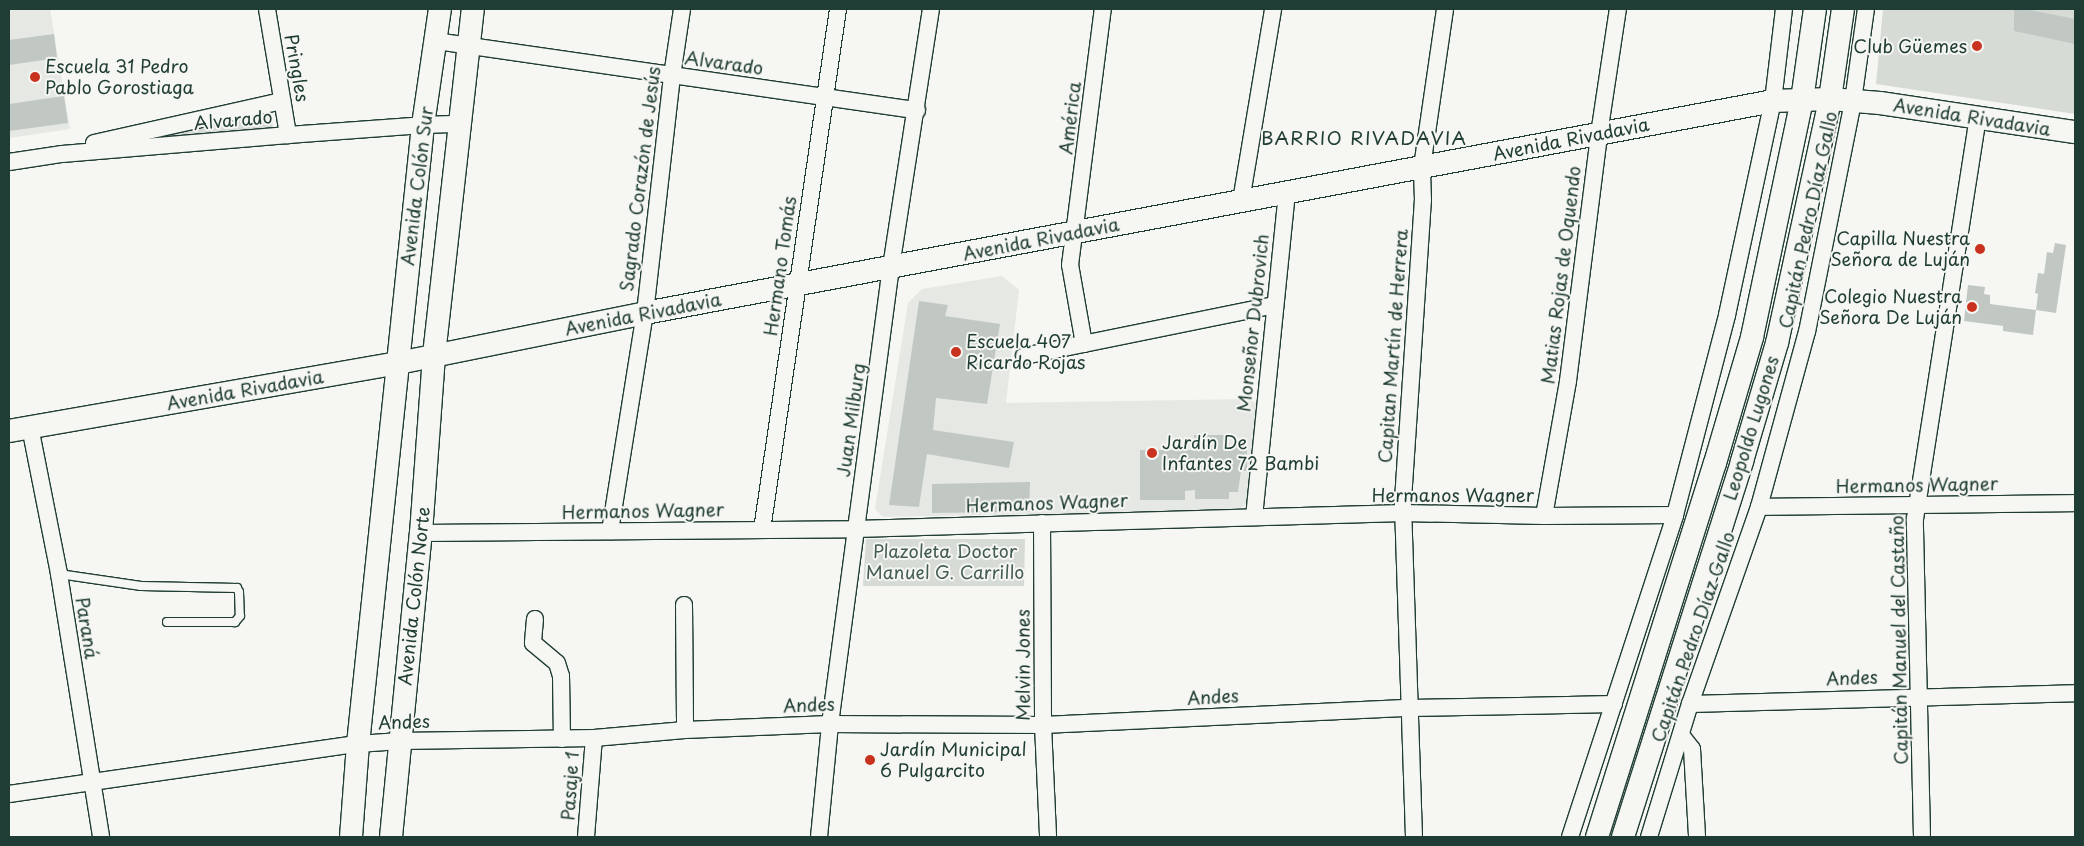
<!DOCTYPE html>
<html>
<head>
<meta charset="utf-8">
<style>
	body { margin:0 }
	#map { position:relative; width:2084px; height:846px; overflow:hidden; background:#f6f6f2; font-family:"Playpen Sans",sans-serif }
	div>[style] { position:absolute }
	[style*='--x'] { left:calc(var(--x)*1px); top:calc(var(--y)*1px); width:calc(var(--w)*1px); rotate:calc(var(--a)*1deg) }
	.built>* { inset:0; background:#e6e8e4 }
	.green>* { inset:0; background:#d6dbd6 }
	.building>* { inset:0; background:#c1c8c3 }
	.roads { filter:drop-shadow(1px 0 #1f3d34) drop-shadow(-1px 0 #1f3d34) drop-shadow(0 1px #1f3d34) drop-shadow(0 -1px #1f3d34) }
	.service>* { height:8px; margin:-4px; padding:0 4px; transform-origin:4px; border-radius:4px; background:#f6f6f2 }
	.minor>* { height:16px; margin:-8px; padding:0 8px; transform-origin:8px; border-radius:8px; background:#f6f6f2 }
	.secondary>* { height:22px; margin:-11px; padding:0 11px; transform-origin:11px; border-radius:11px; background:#f6f6f2 }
	.dots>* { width:14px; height:14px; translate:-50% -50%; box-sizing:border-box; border:2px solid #f6f6f2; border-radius:50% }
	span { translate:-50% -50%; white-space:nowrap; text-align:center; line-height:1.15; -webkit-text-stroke:4px #f6f6f2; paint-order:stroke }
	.poi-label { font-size:18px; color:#1f3d34 }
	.right { translate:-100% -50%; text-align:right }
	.left { translate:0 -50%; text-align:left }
	.street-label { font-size:18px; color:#1f3d34 }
	.park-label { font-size:18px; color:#445d54 }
	.neighbourhood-label { font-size:19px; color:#1f3d34; letter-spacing:1px }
	.frame { position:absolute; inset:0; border:10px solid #1f3d34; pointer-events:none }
</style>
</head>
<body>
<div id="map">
	<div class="built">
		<div style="clip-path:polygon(9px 9px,50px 9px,70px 129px,9px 138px)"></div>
		<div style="clip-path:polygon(1002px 276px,1019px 290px,1006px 403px,1250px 399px,1257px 404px,1248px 502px,1238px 510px,883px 517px,875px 509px,908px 303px,922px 289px)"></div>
	</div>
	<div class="green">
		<div style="clip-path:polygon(1883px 9px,2075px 9px,2075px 114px,1876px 84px)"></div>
		<div style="clip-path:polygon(271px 112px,273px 130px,130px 140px)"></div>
		<div style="clip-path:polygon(866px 539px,1025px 539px,1024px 586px,863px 586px)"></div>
	</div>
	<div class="building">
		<div style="clip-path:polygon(2014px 9px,2026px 9px,2075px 19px,2075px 44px,2014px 31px)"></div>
		<div style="clip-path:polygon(54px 34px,57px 58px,9px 65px,9px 40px)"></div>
		<div style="clip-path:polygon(64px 96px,68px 123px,9px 131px,9px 104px)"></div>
		<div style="clip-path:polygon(2055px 243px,2066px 245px,2056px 313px,2036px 310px,2033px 335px,2003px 331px,2003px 326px,1964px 321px,1968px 285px,1985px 287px,1984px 294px,1990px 295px,1990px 304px,2036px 310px,2038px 294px,2035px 293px,2038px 273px,2044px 274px,2047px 252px,2053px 253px)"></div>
		<div style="clip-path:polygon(919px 301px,948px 305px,945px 316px,1000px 324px,987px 404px,936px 398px,933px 430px,1014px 442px,1009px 468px,927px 454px,919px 507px,889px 505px)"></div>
		<div style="clip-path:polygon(1194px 435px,1225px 435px,1225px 445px,1247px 445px,1247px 471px,1241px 471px,1238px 492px,1229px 492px,1229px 499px,1195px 499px,1195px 490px,1185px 491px,1185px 500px,1140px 500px,1140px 450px,1195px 450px)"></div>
		<div style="clip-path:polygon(1030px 482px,1029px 512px,932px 513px,932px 484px)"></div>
	</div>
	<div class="roads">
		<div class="service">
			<div style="--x:59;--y:574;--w:83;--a:8.3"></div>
			<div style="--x:141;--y:586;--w:96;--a:1.2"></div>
			<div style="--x:237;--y:588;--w:4;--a:63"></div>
			<div style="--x:239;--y:592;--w:24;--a:88"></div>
			<div style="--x:240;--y:616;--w:8;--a:130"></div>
			<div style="--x:235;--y:622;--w:68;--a:180"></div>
		</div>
		<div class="minor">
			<div style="--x:267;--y:9;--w:128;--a:80.5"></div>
			<div style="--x:436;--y:41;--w:486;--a:8.2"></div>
			<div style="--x:94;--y:143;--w:193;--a:-12.6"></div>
			<div style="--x:9;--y:162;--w:54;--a:-8.6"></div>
			<div style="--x:62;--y:154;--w:227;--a:-4.8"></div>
			<div style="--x:288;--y:135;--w:135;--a:-4.2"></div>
			<div style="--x:423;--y:125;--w:37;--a:-2"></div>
			<div style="--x:1241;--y:201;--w:195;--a:-80.5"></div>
			<div style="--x:1084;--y:344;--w:80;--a:-100"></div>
			<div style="--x:1070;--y:265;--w:258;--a:-82.7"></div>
			<div style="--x:1024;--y:356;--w:256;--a:-11.5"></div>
			<div style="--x:30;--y:427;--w:150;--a:78.8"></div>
			<div style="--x:59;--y:574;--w:266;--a:80.9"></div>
			<div style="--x:1759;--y:507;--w:316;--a:-0.7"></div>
			<div style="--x:1544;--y:516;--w:137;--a:-79.9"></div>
			<div style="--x:1568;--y:381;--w:249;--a:-82.8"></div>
			<div style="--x:1599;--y:134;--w:126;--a:-81.4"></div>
			<div style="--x:1254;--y:517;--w:327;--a:-84.2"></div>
			<div style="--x:1042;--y:523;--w:202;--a:89.7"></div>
			<div style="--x:1043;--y:725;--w:112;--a:87.4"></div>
			<div style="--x:762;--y:530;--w:527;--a:-81.7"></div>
			<div style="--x:610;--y:531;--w:221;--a:-80.9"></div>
			<div style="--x:645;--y:313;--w:239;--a:-83.5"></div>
			<div style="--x:672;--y:76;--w:68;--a:-81.5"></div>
			<div style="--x:421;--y:533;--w:435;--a:-0.5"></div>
			<div style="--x:856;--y:529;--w:548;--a:-1.67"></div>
			<div style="--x:1404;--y:513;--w:140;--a:1.2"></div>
			<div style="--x:1544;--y:516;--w:131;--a:-0.4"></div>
			<div style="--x:684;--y:605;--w:125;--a:89.5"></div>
			<div style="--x:535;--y:619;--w:24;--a:95"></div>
			<div style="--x:533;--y:643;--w:31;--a:40"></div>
			<div style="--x:557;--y:663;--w:14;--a:73"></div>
			<div style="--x:561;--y:676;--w:63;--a:89.1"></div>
			<div style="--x:1690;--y:704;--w:385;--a:-1.6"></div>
			<div style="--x:1681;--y:735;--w:18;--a:52"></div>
			<div style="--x:1692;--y:749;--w:88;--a:86.7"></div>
			<div style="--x:9;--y:794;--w:353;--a:-8.2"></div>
			<div style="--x:358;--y:744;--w:42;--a:-4.1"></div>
			<div style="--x:400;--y:741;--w:194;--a:-0.9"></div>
			<div style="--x:594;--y:738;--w:91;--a:-5"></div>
			<div style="--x:685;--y:730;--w:145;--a:-2.4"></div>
			<div style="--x:830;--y:724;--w:213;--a:0.3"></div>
			<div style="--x:1043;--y:725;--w:367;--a:-2.7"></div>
			<div style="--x:1410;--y:708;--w:204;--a:-1.1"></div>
			<div style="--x:586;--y:837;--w:99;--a:-85.4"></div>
			<div style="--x:819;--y:837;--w:114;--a:-84.4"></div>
			<div style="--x:830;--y:724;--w:461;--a:-82.4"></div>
			<div style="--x:891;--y:267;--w:261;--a:-81.2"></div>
			<div style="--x:1414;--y:837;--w:337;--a:-91.9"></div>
			<div style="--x:1403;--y:500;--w:301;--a:-86.2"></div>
			<div style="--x:1423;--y:200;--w:33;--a:-92"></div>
			<div style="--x:1422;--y:167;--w:160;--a:-81.7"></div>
			<div style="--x:1570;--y:837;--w:339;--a:-71.9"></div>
			<div style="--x:1675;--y:515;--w:207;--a:-75.4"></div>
			<div style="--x:1727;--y:315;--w:219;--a:-77.9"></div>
			<div style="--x:1773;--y:101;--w:93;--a:-83.2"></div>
			<div style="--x:1649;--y:837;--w:139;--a:-72.9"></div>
			<div style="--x:1690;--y:704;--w:209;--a:-70.7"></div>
			<div style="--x:1759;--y:507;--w:181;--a:-74.7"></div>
			<div style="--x:1807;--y:332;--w:236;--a:-78.7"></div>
			<div style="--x:1853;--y:101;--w:93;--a:-82"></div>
			<div style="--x:1922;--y:837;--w:318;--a:-91.3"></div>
			<div style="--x:1915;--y:519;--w:406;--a:-81.1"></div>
		</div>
		<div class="secondary">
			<div style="--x:9;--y:431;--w:395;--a:-9.9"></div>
			<div style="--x:398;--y:363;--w:252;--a:-11.4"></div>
			<div style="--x:645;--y:313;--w:1148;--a:-10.64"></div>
			<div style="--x:1773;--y:101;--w:57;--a:-2"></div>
			<div style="--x:1830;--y:99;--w:50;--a:4.6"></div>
			<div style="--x:1880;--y:103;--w:197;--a:8.5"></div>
			<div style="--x:351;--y:837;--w:93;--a:-85.7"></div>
			<div style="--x:358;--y:744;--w:383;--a:-84"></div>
			<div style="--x:398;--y:363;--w:239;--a:-84"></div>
			<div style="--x:423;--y:125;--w:117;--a:-81.7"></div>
			<div style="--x:391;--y:837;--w:305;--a:-84.4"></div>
			<div style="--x:421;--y:533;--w:178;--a:-85.8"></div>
			<div style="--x:434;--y:355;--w:348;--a:-83.6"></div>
			<div style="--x:1597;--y:837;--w:392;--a:-72.5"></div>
			<div style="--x:1715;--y:463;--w:131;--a:-73.6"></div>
			<div style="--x:1752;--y:337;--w:242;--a:-78.1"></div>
			<div style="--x:1802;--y:100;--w:92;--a:-81.9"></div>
			<div style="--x:1623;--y:837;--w:394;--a:-72.4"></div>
			<div style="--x:1742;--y:461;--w:123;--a:-73.5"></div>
			<div style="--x:1777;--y:343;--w:250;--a:-77.7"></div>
			<div style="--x:1830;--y:99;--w:91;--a:-81.8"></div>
		</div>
	</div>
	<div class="dots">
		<div style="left:1977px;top:46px;background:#c8321e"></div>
		<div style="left:35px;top:77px;background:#c8321e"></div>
		<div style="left:1980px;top:249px;background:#c8321e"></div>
		<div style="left:1972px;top:307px;background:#c8321e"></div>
		<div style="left:956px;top:352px;background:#c8321e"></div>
		<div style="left:1152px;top:453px;background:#c8321e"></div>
		<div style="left:870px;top:760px;background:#c8321e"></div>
	</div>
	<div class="poi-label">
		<span class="right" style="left:1967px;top:46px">Club Güemes</span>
		<span class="left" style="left:45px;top:77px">Escuela 31 Pedro<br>Pablo Gorostiaga</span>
		<span class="right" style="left:1970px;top:249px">Capilla Nuestra<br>Señora de Luján</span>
		<span class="right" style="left:1962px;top:307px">Colegio Nuestra<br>Señora De Luján</span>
		<span class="left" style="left:966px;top:352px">Escuela 407<br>Ricardo Rojas</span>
		<span class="left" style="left:1162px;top:453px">Jardín De<br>Infantes 72 Bambi</span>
		<span class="left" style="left:880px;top:760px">Jardín Municipal<br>6 Pulgarcito</span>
	</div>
	<div class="street-label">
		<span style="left:724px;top:63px;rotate:8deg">Alvarado</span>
		<span style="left:297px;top:68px;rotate:80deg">Pringles</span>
		<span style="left:1972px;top:117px;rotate:9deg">Avenida Rivadavia</span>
		<span style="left:1070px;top:118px;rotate:-83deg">América</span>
		<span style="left:233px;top:120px;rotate:-5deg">Alvarado</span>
		<span style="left:1571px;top:139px;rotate:-11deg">Avenida Rivadavia</span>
		<span style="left:640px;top:179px;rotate:-83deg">Sagrado Corazón de Jesús</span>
		<span style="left:417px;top:186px;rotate:-83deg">Avenida Colón Sur</span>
		<span style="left:1808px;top:220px;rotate:-78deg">Capitán Pedro Díaz Gallo</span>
		<span style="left:1041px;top:239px;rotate:-11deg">Avenida Rivadavia</span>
		<span style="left:780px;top:266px;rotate:-82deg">Hermano Tomás</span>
		<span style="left:1561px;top:275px;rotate:-83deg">Matias Rojas de Oquendo</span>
		<span style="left:643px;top:314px;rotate:-11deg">Avenida Rivadavia</span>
		<span style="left:1253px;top:323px;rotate:-84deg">Monseñor Dubrovich</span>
		<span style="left:1393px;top:346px;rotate:-86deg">Capitan Martín de Herrera</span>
		<span style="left:245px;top:390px;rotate:-10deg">Avenida Rivadavia</span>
		<span style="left:851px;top:420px;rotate:-82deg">Juan Milburg</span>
		<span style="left:1751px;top:428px;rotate:-73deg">Leopoldo Lugones</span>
		<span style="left:1917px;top:485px;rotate:-1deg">Hermanos Wagner</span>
		<span style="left:1453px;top:495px">Hermanos Wagner</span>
		<span style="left:1047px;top:503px;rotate:-2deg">Hermanos Wagner</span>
		<span style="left:643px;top:511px;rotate:-1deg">Hermanos Wagner</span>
		<span style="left:414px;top:596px;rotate:-84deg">Avenida Colón Norte</span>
		<span style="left:87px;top:628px;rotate:81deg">Paraná</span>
		<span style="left:1693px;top:637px;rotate:-71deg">Capitán Pedro Díaz Gallo</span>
		<span style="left:1899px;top:640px;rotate:-91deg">Capitán Manuel del Castaño</span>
		<span style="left:1023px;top:665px;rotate:-90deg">Melvin Jones</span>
		<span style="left:1852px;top:678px;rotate:-2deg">Andes</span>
		<span style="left:1213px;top:697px;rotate:-3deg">Andes</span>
		<span style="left:809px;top:705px;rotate:-2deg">Andes</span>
		<span style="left:404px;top:722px;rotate:-2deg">Andes</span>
		<span style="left:570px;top:786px;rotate:-86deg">Pasaje 1</span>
	</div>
	<div class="park-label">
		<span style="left:945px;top:562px">Plazoleta Doctor<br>Manuel G. Carrillo</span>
	</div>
	<div class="neighbourhood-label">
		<span style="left:1364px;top:138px">BARRIO RIVADAVIA</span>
	</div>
	<div class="frame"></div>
</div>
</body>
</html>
